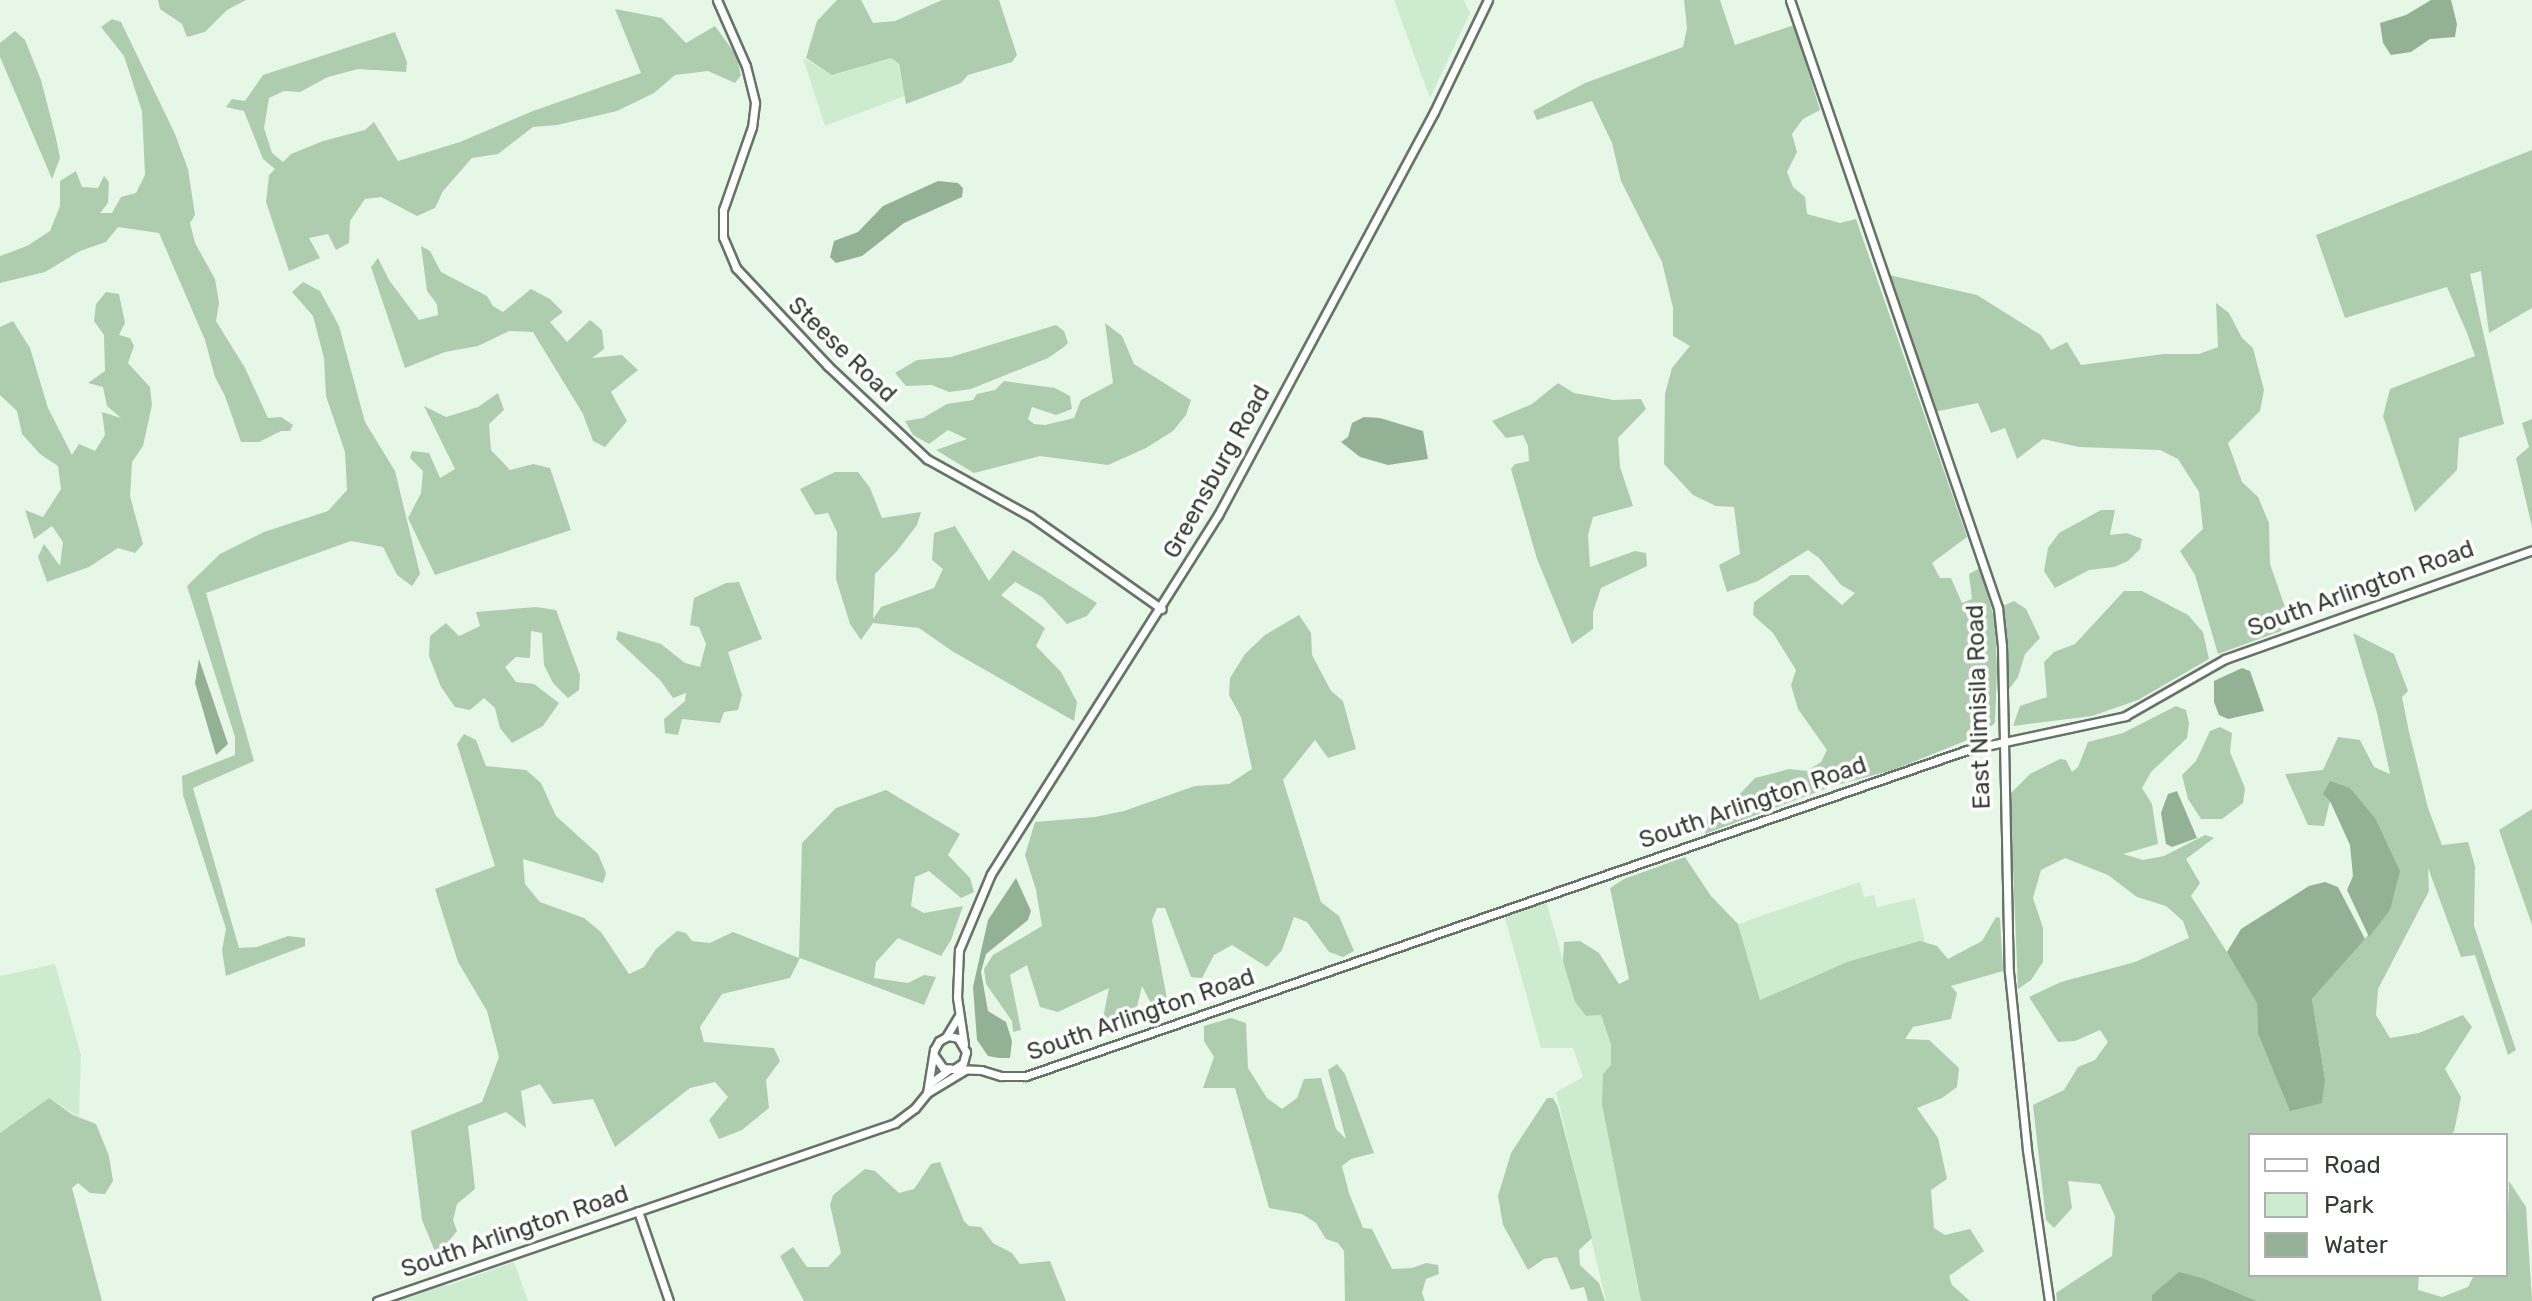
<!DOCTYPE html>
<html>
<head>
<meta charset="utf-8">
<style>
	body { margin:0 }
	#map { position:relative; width:2532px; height:1301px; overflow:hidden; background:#e7f7e7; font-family:Rubik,sans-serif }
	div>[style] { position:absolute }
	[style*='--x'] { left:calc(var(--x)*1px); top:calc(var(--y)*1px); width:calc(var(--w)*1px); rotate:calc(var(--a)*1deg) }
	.green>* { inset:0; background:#cdeccf }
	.forest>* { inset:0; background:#aecdaf }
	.water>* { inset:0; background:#93b295 }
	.roads { filter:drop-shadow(2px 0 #667467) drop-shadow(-2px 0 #667467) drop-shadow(0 2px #667467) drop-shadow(0 -2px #667467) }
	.secondary>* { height:7px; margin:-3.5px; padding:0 3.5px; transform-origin:3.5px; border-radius:3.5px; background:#fff }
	span { translate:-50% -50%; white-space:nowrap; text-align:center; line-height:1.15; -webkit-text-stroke:7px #fff; paint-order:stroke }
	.street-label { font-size:24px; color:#353b35 }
	.legend { position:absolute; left:2248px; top:1133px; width:260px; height:144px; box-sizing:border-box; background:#fff; border:2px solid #aeb1ae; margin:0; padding:10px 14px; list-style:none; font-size:24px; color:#353b35 }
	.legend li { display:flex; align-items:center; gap:16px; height:40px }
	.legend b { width:40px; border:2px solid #aeb1ae }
</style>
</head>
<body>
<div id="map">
	<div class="green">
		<div style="clip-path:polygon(1394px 0,1464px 0,1470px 13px,1430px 98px)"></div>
		<div style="clip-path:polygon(803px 58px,833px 75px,891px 58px,898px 64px,905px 96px,825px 126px)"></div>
		<div style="clip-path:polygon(1860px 882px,1864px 897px,1874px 895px,1877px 907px,1915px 898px,1925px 943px,1847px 962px,1760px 1000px,1738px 924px)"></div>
		<div style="clip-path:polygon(1546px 901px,1575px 1002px,1586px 1016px,1601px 1015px,1611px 1046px,1611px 1065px,1602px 1105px,1641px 1301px,1606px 1301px,1556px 1092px,1583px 1077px,1573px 1048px,1541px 1048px,1504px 914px)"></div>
		<div style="clip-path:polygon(55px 964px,81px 1055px,79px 1117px,49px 1098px,0 1133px,0 976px)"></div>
		<div style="clip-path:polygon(514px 1262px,528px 1301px,390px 1301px,433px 1285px,450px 1285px)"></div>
	</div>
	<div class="forest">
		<div style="clip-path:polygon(158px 0,246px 0,227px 10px,205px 32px,187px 37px,182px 24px,160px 9px)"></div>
		<div style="clip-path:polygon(837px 0,861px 0,873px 23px,895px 21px,942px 0,999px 0,1017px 55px,1012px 62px,968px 75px,961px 83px,906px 104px,899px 64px,891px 58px,832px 75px,806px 58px,817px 21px)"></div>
		<div style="clip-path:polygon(1684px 0,1720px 0,1735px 45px,1794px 25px,1820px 110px,1803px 119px,1792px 134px,1797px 152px,1787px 172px,1793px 187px,1805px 197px,1807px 214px,1840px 223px,1856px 219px,1967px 537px,1932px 563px,1940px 578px,1951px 578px,1962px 603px,1972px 599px,1969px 574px,1980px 568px,1995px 621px,1997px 670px,1995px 723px,1980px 735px,1893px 770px,1833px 786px,1705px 834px,1708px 815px,1738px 796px,1755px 778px,1789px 769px,1807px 771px,1821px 762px,1827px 750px,1798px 709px,1791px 685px,1796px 670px,1773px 633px,1753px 615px,1754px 602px,1791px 575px,1808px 575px,1842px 605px,1855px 593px,1841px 585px,1819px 558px,1808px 550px,1758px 581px,1727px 592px,1719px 565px,1740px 554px,1734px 507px,1716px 506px,1693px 495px,1664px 464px,1665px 394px,1672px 368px,1690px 346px,1673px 336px,1673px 308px,1662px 262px,1621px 181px,1612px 143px,1592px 101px,1537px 120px,1533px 111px,1585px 83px,1683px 47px,1687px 28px)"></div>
		<div style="clip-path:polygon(615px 9px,662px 18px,686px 43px,715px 26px,736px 55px,741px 75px,735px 83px,708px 71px,675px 75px,654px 93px,617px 111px,557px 125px,533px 127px,498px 154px,472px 158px,443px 191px,435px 208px,417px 216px,381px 197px,365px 199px,350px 221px,349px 243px,336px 250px,328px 234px,309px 238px,320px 258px,289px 271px,266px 202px,269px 175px,275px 169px,263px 159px,244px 111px,226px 107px,232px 99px,245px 101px,263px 75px,395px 32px,407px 62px,406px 72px,358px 69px,328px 77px,300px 92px,284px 91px,269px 98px,264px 128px,272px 153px,283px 162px,291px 154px,323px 141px,365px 130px,374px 122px,398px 161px,460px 142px,533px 111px,641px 73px)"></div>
		<div style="clip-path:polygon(112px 19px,121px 22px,175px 134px,188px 169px,195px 215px,190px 223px,195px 243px,215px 279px,219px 303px,216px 321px,245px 368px,268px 418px,281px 417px,293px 425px,290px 431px,281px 431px,259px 442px,241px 442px,225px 396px,215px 377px,205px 340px,159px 233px,118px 227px,106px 242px,80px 251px,45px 272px,0 283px,0 256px,27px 246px,50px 231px,60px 206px,60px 181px,76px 171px,82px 187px,98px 188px,104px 176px,109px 182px,108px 203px,100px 213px,112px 213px,121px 197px,136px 193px,145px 175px,142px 111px,124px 56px,101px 27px)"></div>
		<div style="clip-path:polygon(15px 31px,25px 40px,41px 80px,56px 138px,60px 158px,52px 179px,0 57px,0 43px)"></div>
		<div style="clip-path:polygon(2532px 150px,2532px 308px,2489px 333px,2481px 271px,2470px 274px,2504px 424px,2459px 438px,2457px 470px,2415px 512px,2383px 416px,2390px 389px,2475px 356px,2467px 333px,2447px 287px,2345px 318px,2316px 235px)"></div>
		<div style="clip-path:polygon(421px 246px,430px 251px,441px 272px,487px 296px,493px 306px,503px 312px,531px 289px,550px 299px,563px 312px,550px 322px,567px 342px,590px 320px,602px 330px,604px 349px,592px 358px,622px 355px,638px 370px,611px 392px,627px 421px,605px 447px,593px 441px,583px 414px,533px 332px,509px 331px,478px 346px,445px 352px,405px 368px,371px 267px,378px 258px,389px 280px,419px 320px,438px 315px,437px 304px,427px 291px)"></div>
		<div style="clip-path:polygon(1889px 275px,1977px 295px,2041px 335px,2051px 350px,2067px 342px,2081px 365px,2164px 354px,2199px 354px,2218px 347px,2216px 303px,2229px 313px,2242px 338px,2253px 348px,2264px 390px,2260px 411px,2228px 443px,2242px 482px,2258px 497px,2269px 523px,2270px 564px,2285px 607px,2281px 631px,2218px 654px,2195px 575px,2180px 551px,2203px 529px,2199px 492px,2178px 459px,2160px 450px,2079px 447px,2043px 439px,2017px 459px,2005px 428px,1991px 433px,1978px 403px,1934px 412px)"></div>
		<div style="clip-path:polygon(303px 282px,320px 291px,339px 326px,365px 422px,395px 471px,420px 574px,412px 586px,397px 575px,383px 547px,351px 541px,206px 593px,254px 761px,193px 788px,239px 948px,257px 947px,288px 936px,305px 938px,305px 946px,226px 976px,222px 950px,226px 929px,183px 795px,182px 776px,235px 755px,235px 737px,187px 586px,220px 554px,264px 532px,328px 511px,347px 490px,345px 452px,326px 396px,324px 358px,313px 316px,292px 292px)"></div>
		<div style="clip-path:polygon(106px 292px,119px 294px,125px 323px,119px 335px,130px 338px,134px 346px,128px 363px,150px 387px,152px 405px,143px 446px,132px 462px,130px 496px,143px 544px,135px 553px,118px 548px,89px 567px,47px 582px,38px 557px,44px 544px,60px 566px,63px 542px,52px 526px,34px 539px,25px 510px,43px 517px,61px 489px,58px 466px,40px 454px,22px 434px,17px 411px,0 395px,0 327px,13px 321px,30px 348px,48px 408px,72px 455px,79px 444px,95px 451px,105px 435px,102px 412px,121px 418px,107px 406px,103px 387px,88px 383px,105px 371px,104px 335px,94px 321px,96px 304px)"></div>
		<div style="clip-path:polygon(1105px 323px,1122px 336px,1134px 364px,1191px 400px,1186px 415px,1173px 431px,1146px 448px,1108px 465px,1040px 456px,974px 473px,936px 450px,967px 439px,948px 430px,929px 444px,913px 435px,905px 421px,923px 418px,947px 404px,973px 400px,977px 394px,995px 390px,1004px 381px,1055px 388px,1070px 396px,1072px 409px,1056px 415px,1032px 407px,1028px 419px,1034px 424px,1045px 425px,1074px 418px,1081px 400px,1113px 383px)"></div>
		<div style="clip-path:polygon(1056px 325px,1064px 331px,1068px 343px,1064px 347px,1048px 358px,971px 389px,949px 392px,932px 385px,906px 386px,895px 373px,917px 360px,951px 357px)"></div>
		<div style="clip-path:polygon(1558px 383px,1574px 393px,1614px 400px,1641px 399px,1646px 409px,1618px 438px,1620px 467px,1633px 506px,1593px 517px,1588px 535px,1590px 567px,1635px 551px,1646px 553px,1647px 566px,1601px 588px,1593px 612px,1593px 629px,1572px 644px,1537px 559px,1511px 469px,1515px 464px,1529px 461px,1528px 446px,1523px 435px,1506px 438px,1492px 421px,1532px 404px)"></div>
		<div style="clip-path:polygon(498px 393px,504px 410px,489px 424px,491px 450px,510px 470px,533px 464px,550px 468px,571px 530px,435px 575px,408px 518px,421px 493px,423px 471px,410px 458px,412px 451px,429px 453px,440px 478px,455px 469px,424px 406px,446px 417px,478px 407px)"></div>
		<div style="clip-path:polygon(2532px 419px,2532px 527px,2516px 458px,2529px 447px,2522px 423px)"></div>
		<div style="clip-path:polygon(835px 472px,858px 472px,870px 488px,882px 518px,921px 512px,917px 525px,897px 551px,875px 574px,873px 619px,881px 607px,934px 588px,943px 569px,932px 560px,934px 533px,955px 526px,989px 581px,1013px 550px,1097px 603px,1087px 616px,1067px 624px,1042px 597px,1015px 582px,1001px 595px,1045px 628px,1036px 646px,1061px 672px,1077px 702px,1074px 721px,952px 651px,919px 628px,873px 623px,861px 640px,850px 624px,836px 579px,837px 532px,828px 513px,815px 515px,800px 489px)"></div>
		<div style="clip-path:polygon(2101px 510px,2115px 510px,2110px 535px,2127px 533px,2142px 539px,2140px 549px,2128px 561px,2114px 567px,2089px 570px,2055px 588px,2044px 571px,2048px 548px,2059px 533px)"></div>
		<div style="clip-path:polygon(739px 582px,762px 639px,728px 652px,742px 695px,738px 710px,724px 712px,720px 723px,682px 719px,678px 735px,665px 733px,664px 719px,685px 701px,686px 693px,673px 698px,660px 680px,616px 639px,618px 631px,661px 644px,685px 663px,700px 667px,706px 644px,699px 627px,690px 625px,694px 598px,726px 583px)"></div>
		<div style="clip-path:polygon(2124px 591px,2142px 591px,2188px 615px,2203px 632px,2209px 659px,2138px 700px,2092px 716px,2013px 726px,2020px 706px,2047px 697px,2044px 662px,2054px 652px,2075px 644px)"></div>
		<div style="clip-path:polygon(2014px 601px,2026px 609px,2040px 638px,2025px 654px,2018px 677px,2007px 692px,2001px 607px)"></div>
		<div style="clip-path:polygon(536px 607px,556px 610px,580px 675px,579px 690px,568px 698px,553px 683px,544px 665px,542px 633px,531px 631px,530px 658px,516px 657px,505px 667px,516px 682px,534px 684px,559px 703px,543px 726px,512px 743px,500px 728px,495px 708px,484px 698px,470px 710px,455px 707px,441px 687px,429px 656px,430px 636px,446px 623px,459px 636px,480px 626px,476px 612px)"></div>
		<div style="clip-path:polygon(1299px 615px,1311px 633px,1312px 655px,1331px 691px,1343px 701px,1356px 749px,1328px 758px,1315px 740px,1283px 780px,1321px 902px,1339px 916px,1354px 951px,1343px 957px,1329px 952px,1307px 922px,1294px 917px,1282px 950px,1267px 967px,1232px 945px,1214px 955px,1202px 978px,1191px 977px,1165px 908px,1157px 908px,1152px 920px,1168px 1004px,1154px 1009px,1142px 986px,1132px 1028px,1114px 1032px,1103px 1018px,1109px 988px,1058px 1012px,1040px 1007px,1027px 965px,1010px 975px,1021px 1030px,1013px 1032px,1012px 1021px,986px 984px,984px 969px,993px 955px,1042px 926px,1036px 890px,1025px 855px,1035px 822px,1095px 817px,1124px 811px,1195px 786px,1229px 784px,1252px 769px,1241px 717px,1229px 695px,1230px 678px,1245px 654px,1265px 635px)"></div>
		<div style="clip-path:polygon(2353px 633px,2394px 654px,2408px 691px,2402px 697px,2409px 732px,2428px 808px,2442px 845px,2468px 842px,2475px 866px,2474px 926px,2516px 1050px,2508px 1055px,2475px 955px,2461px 957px,2428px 868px,2429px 891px,2378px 989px,2376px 1015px,2390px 1038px,2419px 1033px,2463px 1015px,2472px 1027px,2445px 1069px,2461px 1097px,2454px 1132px,2448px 1135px,2250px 1135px,2250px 1275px,2419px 1275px,2418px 1290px,2442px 1297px,2468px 1287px,2474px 1275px,2506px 1275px,2509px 1181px,2526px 1207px,2532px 1301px,2257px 1301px,2205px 1279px,2152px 1295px,2152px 1301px,2057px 1301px,2056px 1293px,2112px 1256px,2115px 1216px,2100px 1184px,2068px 1181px,2072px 1208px,2054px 1228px,2046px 1220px,2033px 1105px,2064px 1090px,2078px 1067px,2095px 1060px,2108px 1042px,2100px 1030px,2075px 1041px,2058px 1042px,2029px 997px,2061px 982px,2135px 962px,2189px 938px,2183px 921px,2166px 906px,2137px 897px,2108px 875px,2065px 858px,2041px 870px,2033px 898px,2043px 928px,2043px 962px,2031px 980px,2018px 989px,2010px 794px,2030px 774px,2060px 759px,2066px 760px,2072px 772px,2078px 767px,2088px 742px,2123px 733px,2176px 706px,2186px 710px,2189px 723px,2187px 738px,2151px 772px,2142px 788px,2152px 804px,2158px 844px,2123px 854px,2143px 860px,2164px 856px,2205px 835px,2214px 838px,2186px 859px,2200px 883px,2191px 896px,2257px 999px,2258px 1034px,2290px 1110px,2325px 1079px,2312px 999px,2390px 910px,2330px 801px,2324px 826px,2308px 825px,2285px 774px,2323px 770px,2338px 737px,2360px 740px,2374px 767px,2390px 774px,2377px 713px)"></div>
		<div style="clip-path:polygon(2220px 727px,2232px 733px,2230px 752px,2245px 788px,2243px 803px,2222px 819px,2201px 819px,2188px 799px,2182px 775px,2196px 761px,2210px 731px)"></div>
		<div style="clip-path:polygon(464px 734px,476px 740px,486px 766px,526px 770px,541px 783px,556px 816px,598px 854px,606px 873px,603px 883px,523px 859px,525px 884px,540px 902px,584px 918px,601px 932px,629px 974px,644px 967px,656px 949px,677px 931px,686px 933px,692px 941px,710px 943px,733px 932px,799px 958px,802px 843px,836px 808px,886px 790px,960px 834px,948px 855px,970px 878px,974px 892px,961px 898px,929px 871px,915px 877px,911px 906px,924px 913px,963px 906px,951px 940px,941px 956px,898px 938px,876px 962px,874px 978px,908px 983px,924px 975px,936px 977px,924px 1005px,800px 958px,790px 978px,722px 994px,700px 1027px,704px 1042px,774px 1048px,780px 1061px,766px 1080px,769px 1108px,742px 1130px,719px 1139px,709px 1120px,728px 1097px,715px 1082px,690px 1088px,615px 1147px,593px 1099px,553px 1104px,540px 1084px,521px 1091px,526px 1128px,506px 1112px,468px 1126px,475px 1189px,457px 1204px,453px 1220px,457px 1231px,437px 1256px,422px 1220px,411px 1131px,482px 1102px,499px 1057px,487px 1011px,458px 962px,435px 889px,495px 866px,457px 744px)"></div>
		<div style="clip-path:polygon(2532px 809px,2532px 925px,2499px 830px)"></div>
		<div style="clip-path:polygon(1685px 857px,1711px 896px,1738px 924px,1760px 1000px,1847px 962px,1920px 941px,1937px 946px,1948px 959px,1982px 941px,1996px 917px,2000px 918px,2003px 971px,1951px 986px,1957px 993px,1951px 1019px,1913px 1027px,1905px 1039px,1929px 1040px,1959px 1068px,1957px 1087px,1942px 1098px,1917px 1108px,1938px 1138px,1947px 1179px,1931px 1190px,1934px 1228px,1945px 1235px,1970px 1229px,1984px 1251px,1949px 1276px,1952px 1285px,1970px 1301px,1641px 1301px,1602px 1105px,1603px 1074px,1611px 1065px,1611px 1045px,1601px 1015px,1586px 1016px,1575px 1002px,1563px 961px,1564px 942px,1580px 941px,1599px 953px,1619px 984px,1629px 979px,1610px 888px,1624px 879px)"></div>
		<div style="clip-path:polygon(1231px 1018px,1246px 1023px,1248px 1068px,1267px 1098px,1282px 1109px,1297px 1098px,1304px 1079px,1321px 1078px,1336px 1129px,1346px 1139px,1328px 1070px,1337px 1064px,1345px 1074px,1374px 1153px,1351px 1159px,1342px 1166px,1349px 1193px,1363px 1228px,1372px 1229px,1392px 1269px,1412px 1268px,1426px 1263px,1438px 1265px,1439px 1274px,1426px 1279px,1422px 1293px,1425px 1301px,1345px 1301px,1344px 1251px,1338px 1243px,1326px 1239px,1316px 1223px,1302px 1214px,1269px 1208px,1235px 1088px,1203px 1088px,1214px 1057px,1204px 1041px,1204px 1026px)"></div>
		<div style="clip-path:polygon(49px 1098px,73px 1115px,96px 1124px,109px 1156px,113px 1181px,105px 1194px,90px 1193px,78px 1183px,72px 1188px,102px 1301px,0 1301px,0 1133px)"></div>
		<div style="clip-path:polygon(1547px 1098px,1553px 1098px,1558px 1107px,1592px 1238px,1579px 1250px,1580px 1265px,1599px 1283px,1605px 1301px,1588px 1301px,1584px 1287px,1571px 1290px,1557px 1257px,1544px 1259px,1528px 1270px,1503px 1225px,1498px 1196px,1511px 1153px)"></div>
		<div style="clip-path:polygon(940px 1162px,964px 1221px,969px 1226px,981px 1227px,993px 1243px,1012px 1253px,1020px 1264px,1050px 1261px,1066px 1301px,804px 1301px,780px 1256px,793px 1247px,807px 1267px,828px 1267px,841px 1253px,830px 1205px,833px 1195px,865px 1169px,875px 1171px,899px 1193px,914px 1189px,931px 1164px)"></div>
	</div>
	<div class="water">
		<div style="clip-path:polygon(2431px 0,2451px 0,2457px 24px,2455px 37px,2430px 39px,2411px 52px,2391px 55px,2383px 43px,2380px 23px,2406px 15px)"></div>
		<div style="clip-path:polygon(938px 181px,958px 183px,963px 188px,962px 197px,904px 223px,862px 256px,836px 263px,830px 257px,834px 241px,858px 232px,883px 206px)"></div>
		<div style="clip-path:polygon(1364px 417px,1380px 418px,1423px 431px,1428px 459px,1388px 465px,1360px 457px,1341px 442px,1348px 437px,1352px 423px)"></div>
		<div style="clip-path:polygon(199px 659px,228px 744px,216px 755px,195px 683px)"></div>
		<div style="clip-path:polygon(2242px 668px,2250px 671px,2264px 711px,2228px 719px,2219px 715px,2214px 702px,2214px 681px)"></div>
		<div style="clip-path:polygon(2330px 781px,2350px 788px,2375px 818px,2400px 871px,2390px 910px,2369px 937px,2347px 890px,2353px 876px,2350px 845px,2330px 801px,2323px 794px)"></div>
		<div style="clip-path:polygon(2177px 791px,2197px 838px,2172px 847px,2166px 844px,2161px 813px,2168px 794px)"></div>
		<div style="clip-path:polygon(1016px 878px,1031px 911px,1028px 920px,986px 954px,981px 972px,988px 1011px,1006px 1022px,1012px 1041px,1010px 1058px,999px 1058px,988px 1056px,977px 1040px,973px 987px,988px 920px)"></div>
		<div style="clip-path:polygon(2325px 882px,2338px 887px,2365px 939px,2312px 999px,2325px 1079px,2322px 1103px,2290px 1111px,2258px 1034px,2257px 1003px,2227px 952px,2241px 929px,2309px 886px)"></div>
		<div style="clip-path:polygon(2179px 1272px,2205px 1279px,2257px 1301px,2152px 1301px,2152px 1295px)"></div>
	</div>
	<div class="roads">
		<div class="secondary">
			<div style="--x:717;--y:0;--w:72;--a:66.3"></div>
			<div style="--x:746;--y:66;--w:38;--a:76"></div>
			<div style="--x:755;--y:103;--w:24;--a:97"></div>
			<div style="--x:752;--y:127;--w:88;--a:109.3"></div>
			<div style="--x:723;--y:210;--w:27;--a:90"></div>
			<div style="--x:723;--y:237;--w:34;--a:67"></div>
			<div style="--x:736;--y:268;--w:134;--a:46.8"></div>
			<div style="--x:828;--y:366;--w:136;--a:43.2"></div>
			<div style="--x:927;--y:459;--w:118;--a:29"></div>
			<div style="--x:1030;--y:516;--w:161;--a:35.2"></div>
			<div style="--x:1790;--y:0;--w:643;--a:71.11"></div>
			<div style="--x:1998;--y:608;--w:38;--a:84"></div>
			<div style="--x:2002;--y:646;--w:326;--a:88.8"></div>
			<div style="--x:2009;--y:972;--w:179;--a:84.2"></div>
			<div style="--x:2027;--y:1150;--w:153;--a:81.7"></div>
			<div style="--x:946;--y:1037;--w:23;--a:-59"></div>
			<div style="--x:964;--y:1044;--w:48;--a:-98.5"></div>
			<div style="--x:957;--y:997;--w:47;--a:-87.6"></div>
			<div style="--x:959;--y:950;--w:82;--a:-67.2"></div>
			<div style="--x:991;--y:874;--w:425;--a:-57.7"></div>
			<div style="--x:1218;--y:515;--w:457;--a:-61.8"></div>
			<div style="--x:1434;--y:112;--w:124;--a:-64.3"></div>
			<div style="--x:954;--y:1069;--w:27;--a:2"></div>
			<div style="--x:981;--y:1070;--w:21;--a:17"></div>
			<div style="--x:1001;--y:1076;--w:25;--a:0"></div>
			<div style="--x:1026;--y:1076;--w:996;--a:-19.11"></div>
			<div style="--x:1967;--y:750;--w:162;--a:-12.1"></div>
			<div style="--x:2125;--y:716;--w:115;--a:-29.7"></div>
			<div style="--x:2225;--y:659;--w:326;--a:-19.5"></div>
			<div style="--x:929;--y:1084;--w:26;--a:-36"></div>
			<div style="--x:927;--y:1093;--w:44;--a:-31.2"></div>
			<div style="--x:638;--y:1211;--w:95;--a:71"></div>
			<div style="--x:377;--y:1301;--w:548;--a:-18.96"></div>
			<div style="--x:895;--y:1123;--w:25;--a:-37"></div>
			<div style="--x:915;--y:1108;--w:19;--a:-51"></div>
			<div style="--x:927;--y:1093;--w:44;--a:-80.8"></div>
			<div style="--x:934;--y:1050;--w:10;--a:-61"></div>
			<div style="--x:939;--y:1041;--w:10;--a:-29"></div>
			<div style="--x:948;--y:1036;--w:10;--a:11"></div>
			<div style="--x:958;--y:1038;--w:16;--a:60"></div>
			<div style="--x:966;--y:1052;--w:11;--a:105"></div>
			<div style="--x:963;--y:1063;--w:11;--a:146"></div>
			<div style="--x:954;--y:1069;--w:11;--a:-175"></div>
			<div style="--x:943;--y:1068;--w:16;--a:-125"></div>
		</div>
	</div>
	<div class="street-label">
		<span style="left:842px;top:350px;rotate:44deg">Steese Road</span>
		<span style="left:1217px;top:472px;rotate:-61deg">Greensburg Road</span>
		<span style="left:2361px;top:589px;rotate:-20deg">South Arlington Road</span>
		<span style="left:1979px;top:707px;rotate:-92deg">East Nimisila Road</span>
		<span style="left:1753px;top:803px;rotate:-19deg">South Arlington Road</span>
		<span style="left:1141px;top:1015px;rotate:-19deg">South Arlington Road</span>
		<span style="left:515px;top:1232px;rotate:-19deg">South Arlington Road</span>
	</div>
	<ul class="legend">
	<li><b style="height:10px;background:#fff"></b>Road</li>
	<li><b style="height:22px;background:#cdeccf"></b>Park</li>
	<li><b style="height:22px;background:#93b295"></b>Water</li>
	</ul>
</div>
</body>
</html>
